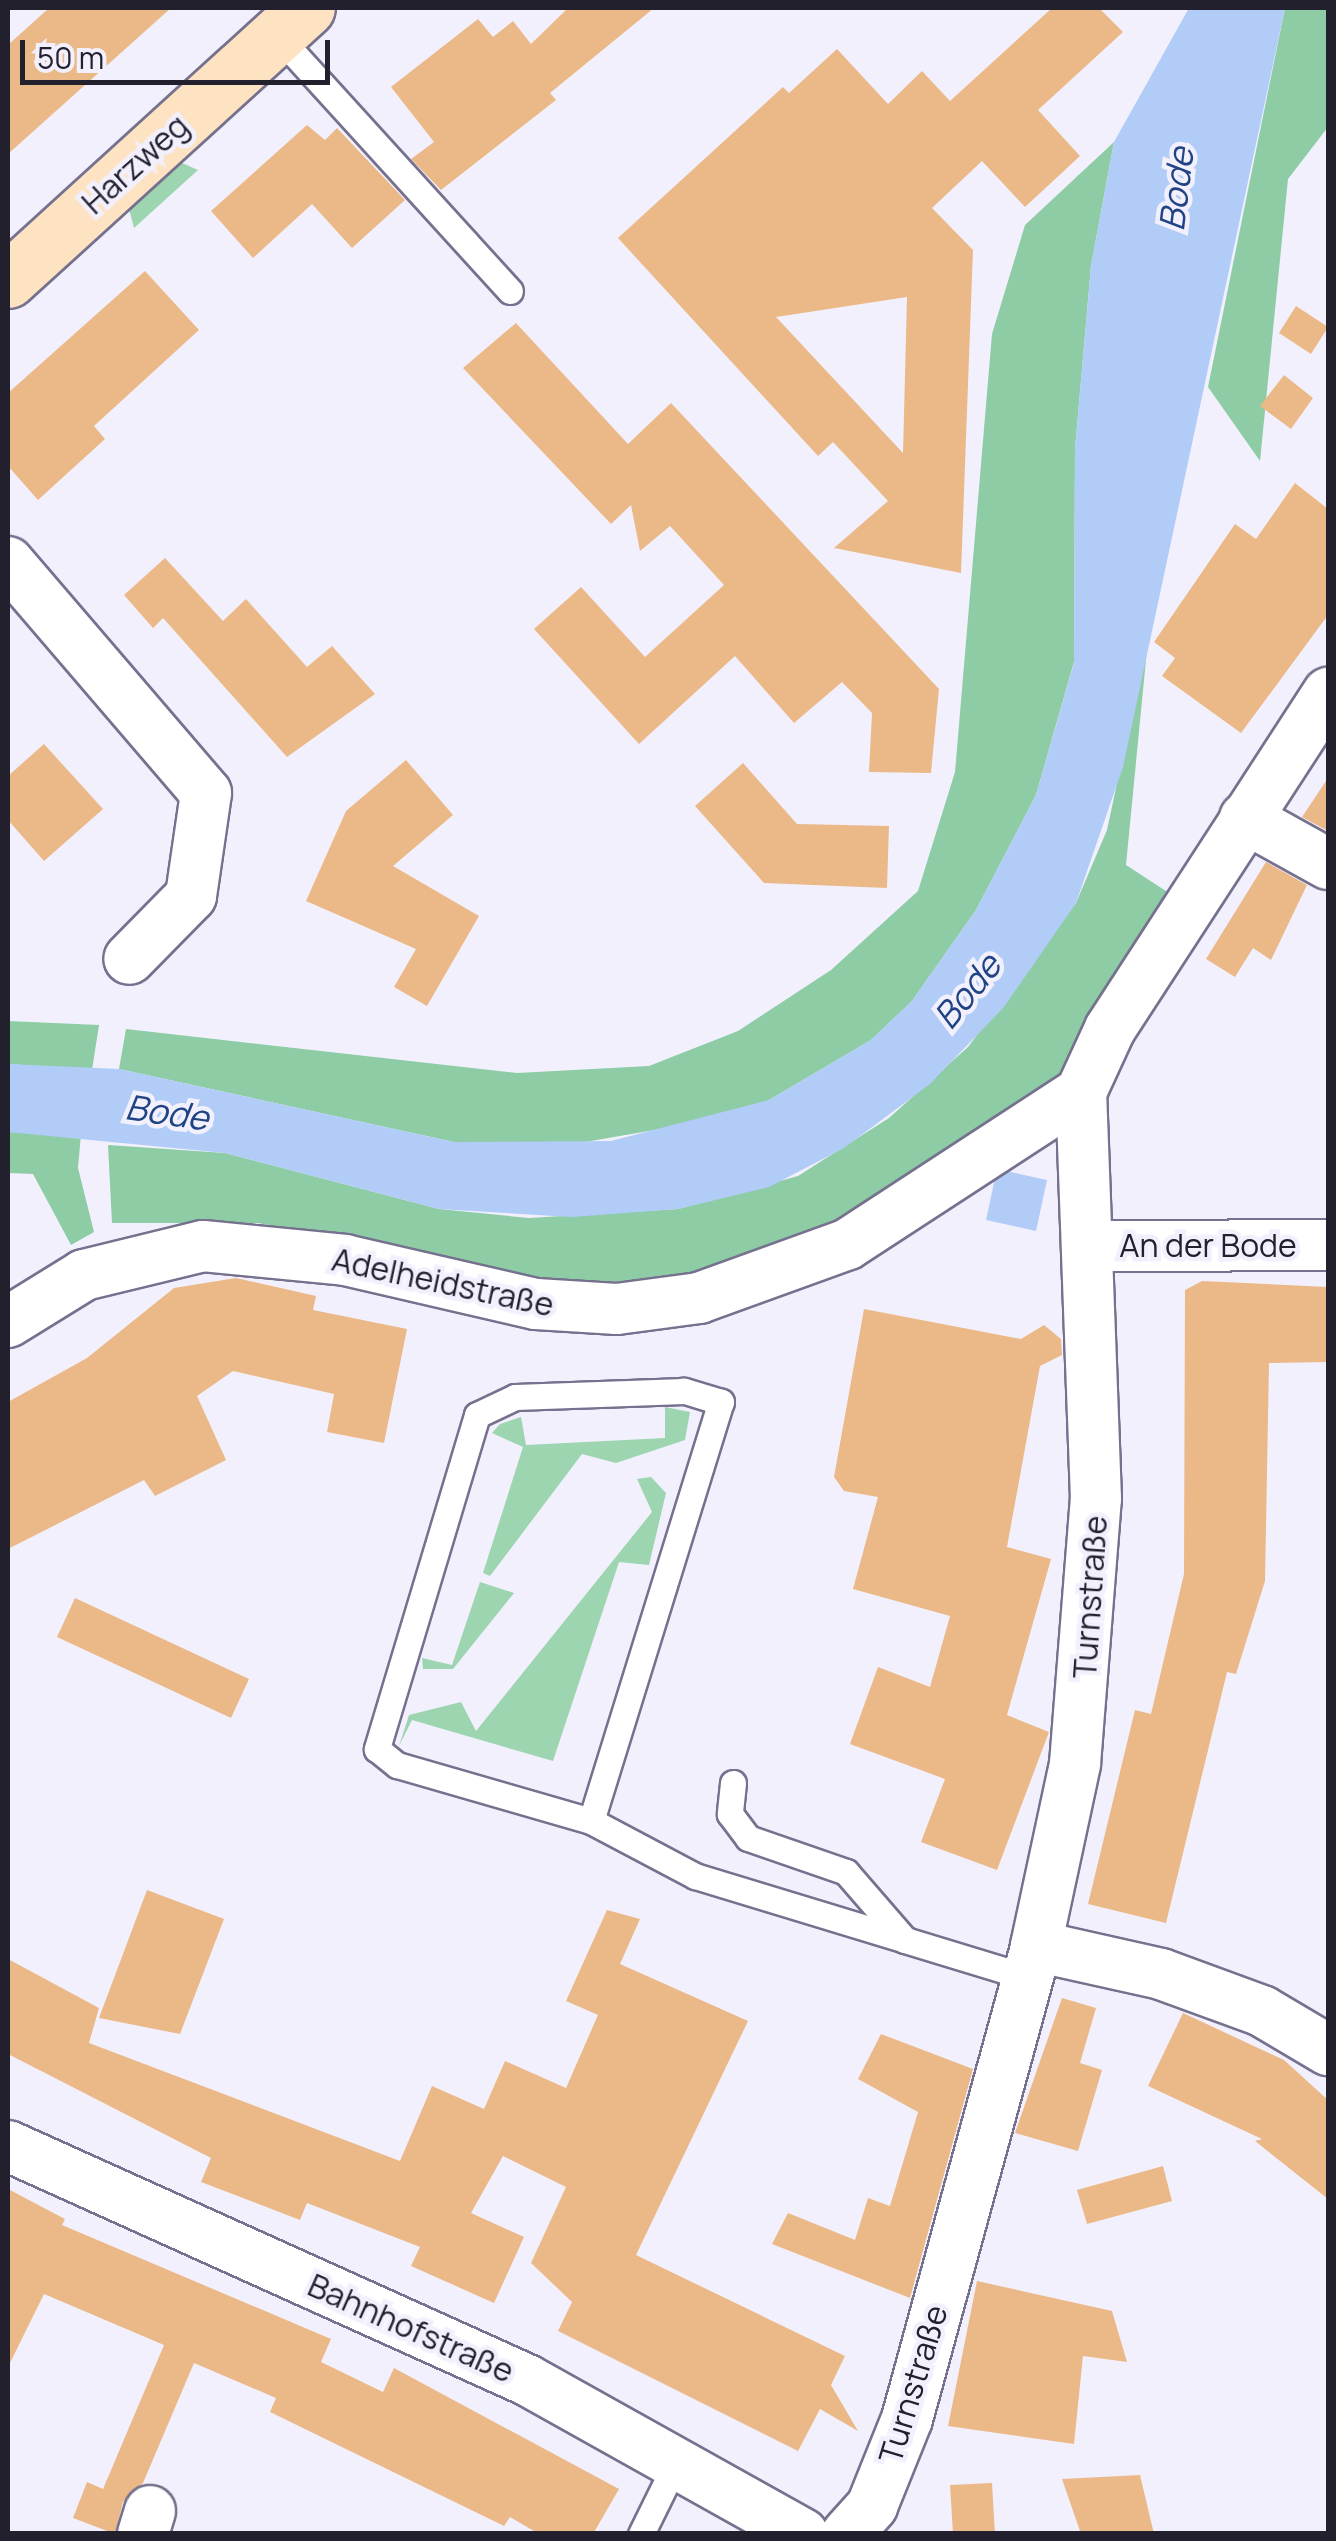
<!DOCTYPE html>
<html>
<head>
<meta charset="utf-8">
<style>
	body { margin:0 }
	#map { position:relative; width:1336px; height:2541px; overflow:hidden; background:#f2f0fd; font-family:Manrope,sans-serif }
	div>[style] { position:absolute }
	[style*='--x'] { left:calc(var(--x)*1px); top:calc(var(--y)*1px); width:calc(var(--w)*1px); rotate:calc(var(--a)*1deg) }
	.green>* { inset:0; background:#9cd5b0 }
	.forest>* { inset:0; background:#8dcca4 }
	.water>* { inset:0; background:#b2ccf8 }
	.building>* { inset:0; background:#ebb988 }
	.roads { filter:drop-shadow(2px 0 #75718e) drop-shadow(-2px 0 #75718e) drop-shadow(0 2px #75718e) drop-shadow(0 -2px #75718e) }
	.service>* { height:25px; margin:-12.5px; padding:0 12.5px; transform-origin:12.5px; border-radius:12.5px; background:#fff }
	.minor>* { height:50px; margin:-25px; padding:0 25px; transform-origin:25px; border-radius:25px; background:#fff }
	.secondary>* { height:55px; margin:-27.5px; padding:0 27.5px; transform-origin:27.5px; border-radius:27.5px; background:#fde3c2 }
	span { translate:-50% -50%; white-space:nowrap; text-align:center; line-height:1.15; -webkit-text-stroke:9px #f2f0fd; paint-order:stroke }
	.street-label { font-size:32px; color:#22202c }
	.water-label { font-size:35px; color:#204384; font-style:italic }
	.frame { position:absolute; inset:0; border:10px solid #22202c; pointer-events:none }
	.scale { position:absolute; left:20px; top:40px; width:310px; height:45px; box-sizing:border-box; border:5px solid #22202c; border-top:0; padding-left:12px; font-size:30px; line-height:35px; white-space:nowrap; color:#22202c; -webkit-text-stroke:8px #f2f0fd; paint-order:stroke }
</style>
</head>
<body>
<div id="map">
	<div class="green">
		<div style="clip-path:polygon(182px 163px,198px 170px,134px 228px,129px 209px)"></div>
		<div style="clip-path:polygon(665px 1407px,690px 1412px,685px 1440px,616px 1463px,582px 1454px,490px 1576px,483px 1573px,523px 1447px,492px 1433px,500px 1424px,521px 1417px,526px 1445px,665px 1438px)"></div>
		<div style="clip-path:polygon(651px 1477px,666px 1493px,649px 1565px,619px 1562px,553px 1761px,412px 1720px,399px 1746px,409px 1715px,461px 1702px,476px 1731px,652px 1512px,637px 1479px)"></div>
		<div style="clip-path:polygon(480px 1582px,514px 1593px,453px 1669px,423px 1669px,422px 1658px,452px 1665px)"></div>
	</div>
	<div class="forest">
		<div style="clip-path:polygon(1285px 8px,1328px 8px,1328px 127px,1288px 179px,1260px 461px,1208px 387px)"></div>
		<div style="clip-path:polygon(1114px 142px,1091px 266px,1075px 449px,1074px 662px,1036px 795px,976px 910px,912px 1001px,871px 1040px,769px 1100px,718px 1119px,562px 1146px,454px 1142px,119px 1069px,126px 1029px,517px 1073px,649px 1066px,738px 1031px,831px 970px,918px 891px,955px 772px,992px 334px,1025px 225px)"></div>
		<div style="clip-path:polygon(1148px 639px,1126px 865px,1169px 893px,1055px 1086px,921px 1181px,763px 1258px,650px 1283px,534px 1278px,258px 1223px,112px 1223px,108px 1145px,225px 1153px,439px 1209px,529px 1218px,678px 1209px,798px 1176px,889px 1118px,968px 1047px,1076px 903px,1107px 830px)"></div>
		<div style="clip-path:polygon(8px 1021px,99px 1025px,92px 1070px,8px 1064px)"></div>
		<div style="clip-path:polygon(8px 1132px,81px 1134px,78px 1168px,94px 1232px,71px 1245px,33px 1174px,8px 1173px)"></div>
	</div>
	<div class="water">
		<div style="clip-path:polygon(1189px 8px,1285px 8px,1123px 767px,1076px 903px,1004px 1007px,930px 1084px,844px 1148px,769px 1187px,678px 1209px,572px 1217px,439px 1209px,225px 1153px,8px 1132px,8px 1064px,119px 1069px,454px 1142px,611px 1141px,769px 1100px,871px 1040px,912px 1001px,976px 910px,1036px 795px,1074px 663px,1075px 449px,1091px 266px,1114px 142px)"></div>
		<div style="clip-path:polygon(997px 1169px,1047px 1180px,1036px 1231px,986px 1220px)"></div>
	</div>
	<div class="building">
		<div style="clip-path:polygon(49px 8px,171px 8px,8px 154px,8px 45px)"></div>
		<div style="clip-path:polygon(568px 8px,654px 8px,550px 93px,556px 100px,441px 190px,411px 159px,434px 142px,391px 87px,478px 19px,493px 37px,513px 21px,531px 44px)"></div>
		<div style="clip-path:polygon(evenodd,1052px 8px,1099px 8px,1123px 32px,1038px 110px,1080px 156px,1025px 207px,982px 161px,932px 208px,973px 250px,961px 573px,834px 548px,888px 501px,833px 442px,818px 456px,618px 238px,783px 87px,789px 93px,837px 49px,888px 104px,922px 71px,950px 101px,1052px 8px,907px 297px,903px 453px,776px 317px,907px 297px)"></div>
		<div style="clip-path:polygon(307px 125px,325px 140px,337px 128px,405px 200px,352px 248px,312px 204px,253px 258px,211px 211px)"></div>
		<div style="clip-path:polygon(145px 271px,199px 330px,94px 426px,105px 439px,38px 500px,8px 466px,8px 393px)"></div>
		<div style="clip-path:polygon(1296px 306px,1328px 327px,1311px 354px,1279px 333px)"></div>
		<div style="clip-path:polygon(516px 323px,628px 444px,671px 403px,939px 689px,931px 773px,869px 772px,872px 713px,842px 682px,794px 723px,735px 656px,639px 744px,534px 629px,581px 587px,645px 657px,724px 585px,670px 526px,640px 551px,631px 505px,611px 524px,463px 368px)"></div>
		<div style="clip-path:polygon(1284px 375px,1313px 398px,1291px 429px,1260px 406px)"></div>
		<div style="clip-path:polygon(1295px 483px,1328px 509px,1328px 615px,1241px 733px,1162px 676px,1175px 658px,1154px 642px,1235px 524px,1256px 539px)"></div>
		<div style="clip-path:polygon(165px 558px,223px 621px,246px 599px,307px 667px,332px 646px,375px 694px,287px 757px,163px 618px,153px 628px,124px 595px)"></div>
		<div style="clip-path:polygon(44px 744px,103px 809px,44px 861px,8px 820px,8px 776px)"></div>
		<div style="clip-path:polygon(406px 760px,453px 815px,393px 866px,479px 916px,427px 1006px,394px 987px,416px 949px,306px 901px,346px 811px)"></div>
		<div style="clip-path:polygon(743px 763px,797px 824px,889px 826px,887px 888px,764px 883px,695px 806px)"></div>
		<div style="clip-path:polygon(1328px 778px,1328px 831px,1302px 817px)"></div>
		<div style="clip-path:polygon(1266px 862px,1307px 885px,1271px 960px,1253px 948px,1235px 977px,1206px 959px)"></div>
		<div style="clip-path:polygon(236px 1278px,316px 1296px,313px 1310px,407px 1329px,384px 1443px,327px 1432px,334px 1394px,233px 1371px,197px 1396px,226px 1460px,155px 1496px,144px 1480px,8px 1549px,8px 1402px,87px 1358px,174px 1288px)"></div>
		<div style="clip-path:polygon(1202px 1281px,1328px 1287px,1328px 1362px,1269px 1363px,1265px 1581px,1236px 1674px,1227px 1672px,1166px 1923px,1088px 1904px,1135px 1710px,1151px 1714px,1184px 1574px,1185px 1290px)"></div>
		<div style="clip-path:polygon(864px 1309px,1021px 1339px,1044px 1325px,1061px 1339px,1062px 1355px,1040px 1366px,1007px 1547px,1051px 1559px,1007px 1715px,1049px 1732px,997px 1870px,921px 1842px,945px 1779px,850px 1744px,878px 1667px,930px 1687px,950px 1616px,853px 1589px,878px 1497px,844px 1491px,834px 1477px)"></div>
		<div style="clip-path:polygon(75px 1598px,249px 1679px,231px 1718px,57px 1637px)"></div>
		<div style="clip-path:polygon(147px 1890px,224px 1919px,180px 2034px,99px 2018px)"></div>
		<div style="clip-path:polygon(607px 1910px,640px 1919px,620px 1964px,748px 2021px,636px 2255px,845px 2356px,831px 2385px,858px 2431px,820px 2409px,798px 2451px,558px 2331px,572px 2302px,531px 2263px,566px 2187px,503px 2156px,471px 2213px,524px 2237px,494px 2303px,411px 2266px,420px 2247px,307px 2203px,300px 2220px,201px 2182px,211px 2158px,8px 2054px,8px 1959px,99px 2008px,89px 2043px,400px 2161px,432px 2086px,484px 2109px,505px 2061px,566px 2088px,598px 2015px,566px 2001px)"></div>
		<div style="clip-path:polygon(1062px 1998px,1096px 2008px,1080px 2063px,1102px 2070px,1078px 2151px,1015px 2133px)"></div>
		<div style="clip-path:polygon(1183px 2013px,1284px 2060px,1328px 2100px,1328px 2199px,1255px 2141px,1262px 2139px,1148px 2086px)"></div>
		<div style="clip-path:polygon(881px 2034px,973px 2069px,910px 2298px,772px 2244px,788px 2213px,855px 2240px,868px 2198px,890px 2206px,918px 2112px,858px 2079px)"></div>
		<div style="clip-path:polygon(1163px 2166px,1172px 2201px,1087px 2224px,1077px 2190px)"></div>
		<div style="clip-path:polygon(8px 2189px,65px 2219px,62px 2225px,331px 2339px,321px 2362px,383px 2392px,394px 2368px,619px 2489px,593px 2534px,539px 2534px,510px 2517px,504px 2526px,270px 2412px,276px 2398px,194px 2363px,143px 2483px,123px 2502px,115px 2534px,73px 2518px,87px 2482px,103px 2489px,164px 2345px,44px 2294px,8px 2367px)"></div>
		<div style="clip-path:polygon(977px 2281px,1112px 2311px,1127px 2362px,1083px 2356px,1074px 2444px,948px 2426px)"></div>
		<div style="clip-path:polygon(1140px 2475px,1154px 2534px,1081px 2534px,1062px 2479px)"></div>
		<div style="clip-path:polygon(992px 2483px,995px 2534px,953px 2534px,950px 2485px)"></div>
	</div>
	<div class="roads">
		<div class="service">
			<div style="--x:277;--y:35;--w:346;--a:47.7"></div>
			<div style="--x:733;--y:1783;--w:31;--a:96"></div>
			<div style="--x:730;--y:1814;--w:30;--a:53"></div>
			<div style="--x:748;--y:1838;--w:104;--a:19.1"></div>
			<div style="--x:846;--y:1872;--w:90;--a:49.1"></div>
			<div style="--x:905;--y:1940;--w:127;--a:16.9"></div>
			<div style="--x:591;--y:1821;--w:439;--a:-72.8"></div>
			<div style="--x:721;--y:1402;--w:39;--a:-163"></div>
			<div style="--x:684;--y:1391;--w:169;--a:178"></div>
			<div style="--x:515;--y:1397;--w:42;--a:154.7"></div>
			<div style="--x:477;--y:1415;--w:349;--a:106.7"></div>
			<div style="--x:377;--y:1749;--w:26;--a:39"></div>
			<div style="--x:397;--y:1765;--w:202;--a:16.1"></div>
			<div style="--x:591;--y:1821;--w:118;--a:27.9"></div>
			<div style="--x:695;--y:1876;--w:220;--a:16.9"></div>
			<div style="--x:641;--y:2534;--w:79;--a:-63.8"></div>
		</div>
		<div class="minor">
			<div style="--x:8;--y:562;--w:304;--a:49.4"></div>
			<div style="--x:206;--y:793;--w:104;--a:98.3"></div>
			<div style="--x:191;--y:896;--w:88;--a:134.5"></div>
			<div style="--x:1245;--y:818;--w:95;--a:29"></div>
			<div style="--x:1088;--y:1246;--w:240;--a:-0.2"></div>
			<div style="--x:8;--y:1322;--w:89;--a:-31.7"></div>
			<div style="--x:84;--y:1275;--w:122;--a:-13.7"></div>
			<div style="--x:203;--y:1246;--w:143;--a:5.6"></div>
			<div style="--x:345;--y:1260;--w:196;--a:13"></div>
			<div style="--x:536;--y:1304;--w:81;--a:3.5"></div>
			<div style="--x:617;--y:1309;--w:83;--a:-7.6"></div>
			<div style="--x:699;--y:1298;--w:158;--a:-19.9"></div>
			<div style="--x:848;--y:1244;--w:278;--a:-33.1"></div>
			<div style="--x:1036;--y:1946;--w:128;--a:12.6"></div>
			<div style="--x:1161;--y:1974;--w:108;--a:20.1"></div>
			<div style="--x:1262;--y:2011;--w:77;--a:30.6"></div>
			<div style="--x:8;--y:2146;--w:569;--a:24.27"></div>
			<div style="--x:527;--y:2380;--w:316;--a:29.2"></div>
			<div style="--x:143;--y:2534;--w:24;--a:-73"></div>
			<div style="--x:847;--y:2534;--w:38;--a:-48"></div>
			<div style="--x:872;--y:2506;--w:94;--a:-68.1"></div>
			<div style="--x:907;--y:2419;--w:490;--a:-74.7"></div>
			<div style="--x:1036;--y:1946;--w:186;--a:-77.9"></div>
			<div style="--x:1075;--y:1764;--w:266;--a:-85.5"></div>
			<div style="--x:1096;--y:1499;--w:407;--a:-92.1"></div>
			<div style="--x:1081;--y:1092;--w:69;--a:-65.3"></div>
			<div style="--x:1110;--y:1029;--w:401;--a:-57"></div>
		</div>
		<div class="secondary">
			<div style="--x:8;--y:280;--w:404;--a:-42.3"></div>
		</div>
	</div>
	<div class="street-label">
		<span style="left:135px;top:164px;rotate:-42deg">Harzweg</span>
		<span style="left:1208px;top:1245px">An der Bode</span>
		<span style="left:443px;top:1282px;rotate:12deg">Adelheidstraße</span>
		<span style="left:1090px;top:1597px;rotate:-86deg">Turnstraße</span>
		<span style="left:411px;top:2328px;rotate:24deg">Bahnhofstraße</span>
		<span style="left:913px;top:2384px;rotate:-73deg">Turnstraße</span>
	</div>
	<div class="water-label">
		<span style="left:1176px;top:189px;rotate:-83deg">Bode</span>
		<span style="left:967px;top:991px;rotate:-51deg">Bode</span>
		<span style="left:167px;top:1112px;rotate:8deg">Bode</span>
	</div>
	<div class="frame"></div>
	<div class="scale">50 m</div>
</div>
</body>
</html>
